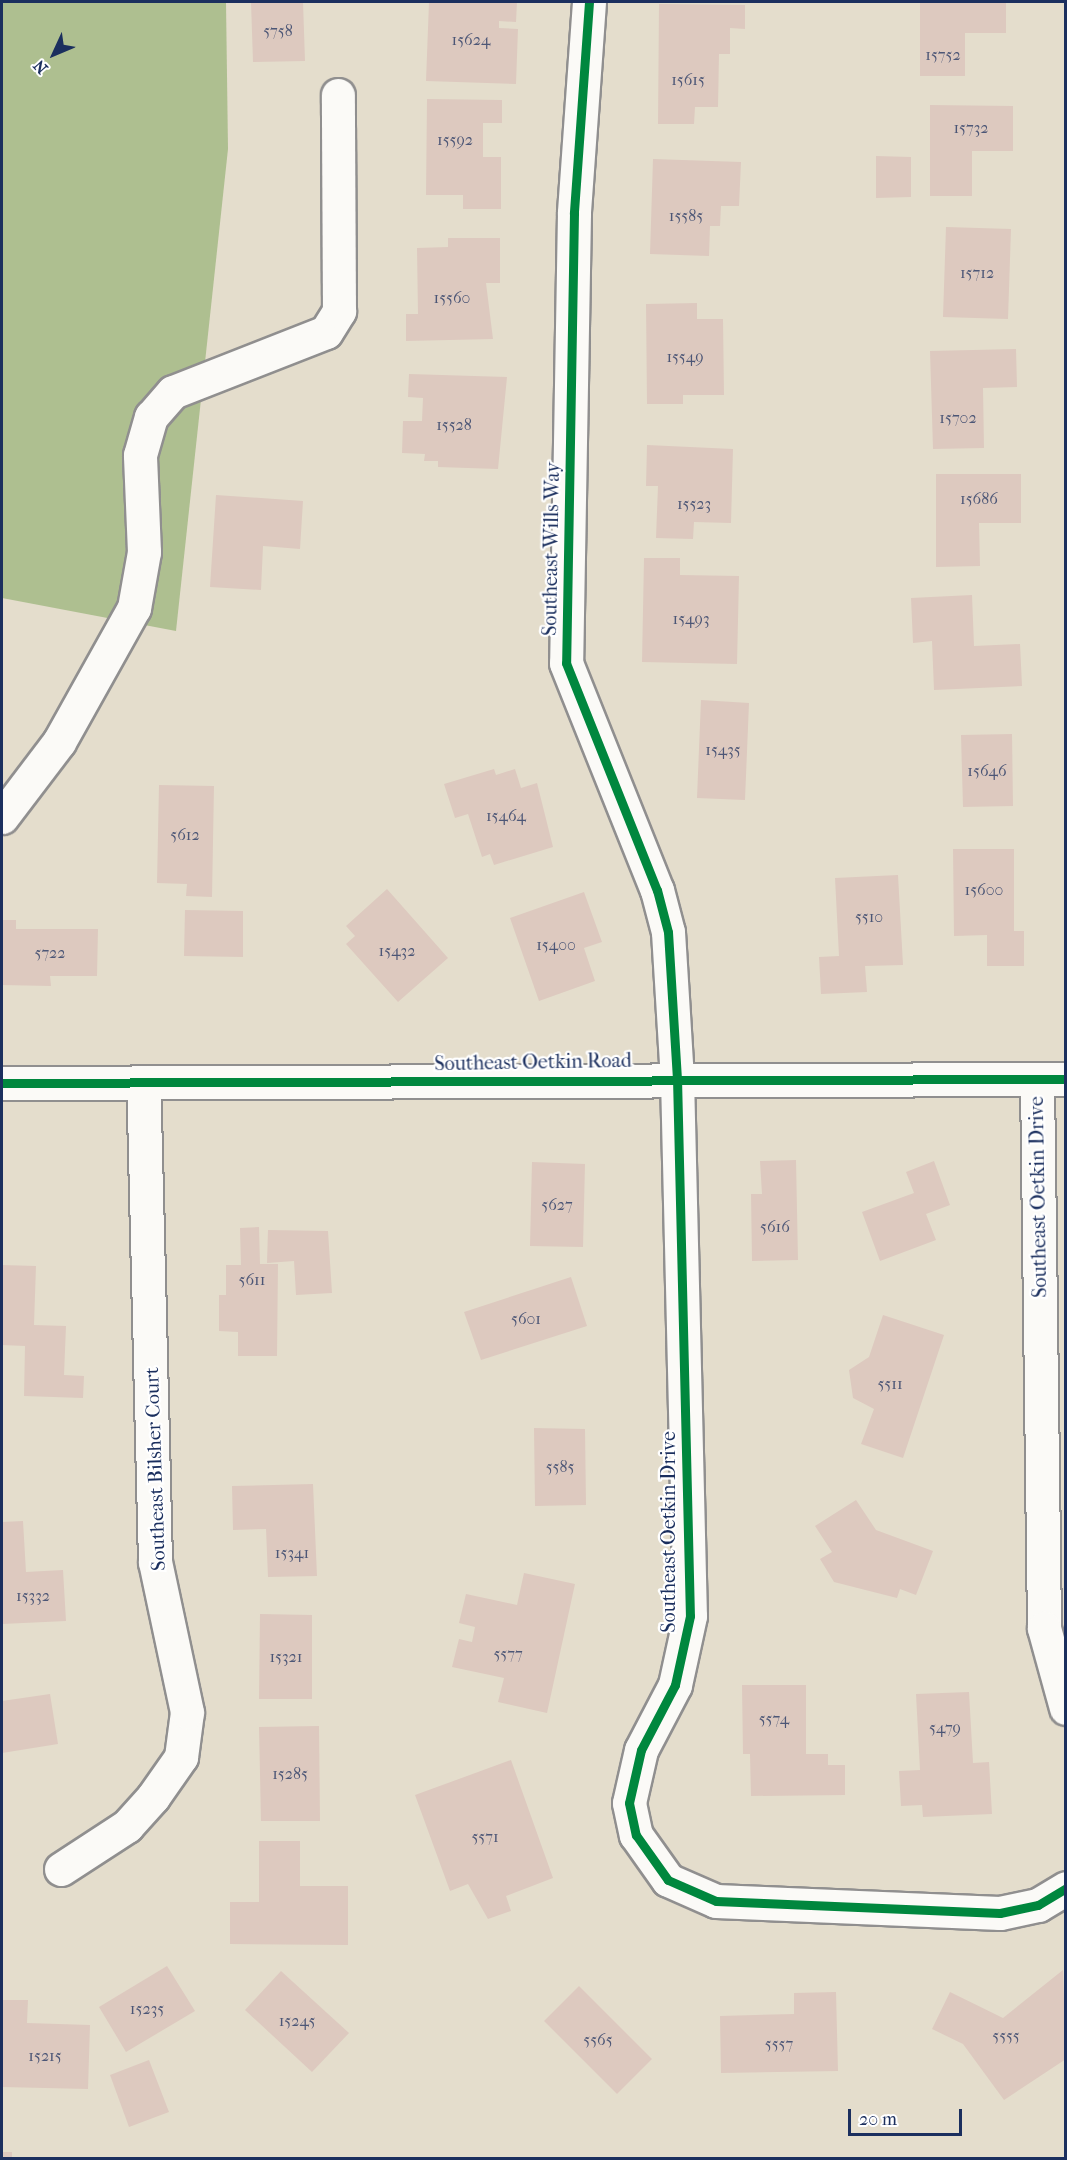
<!DOCTYPE html>
<html>
<head>
<meta charset="utf-8">
<style>
	body { margin:0 }
	#map { position:relative; width:1067px; height:2160px; overflow:hidden; background:#e4ddcc; font-family:"IM FELL French Canon",serif }
	div>[style] { position:absolute }
	[style*='--x'] { left:calc(var(--x)*1px); top:calc(var(--y)*1px); width:calc(var(--w)*1px); rotate:calc(var(--a)*1deg) }
	.forest>* { inset:0; background:#aebf90 }
	.building>* { inset:0; background:#ddc9bf }
	.roads { filter:drop-shadow(2px 0 #908f8f) drop-shadow(-2px 0 #908f8f) drop-shadow(0 2px #908f8f) drop-shadow(0 -2px #908f8f) }
	.minor>* { height:33px; margin:-16.5px; padding:0 16.5px; transform-origin:16.5px; border-radius:16.5px; background:#fbfaf7 }
	.cycleway>* { height:9px; margin:-4.5px; padding:0 4.5px; transform-origin:4.5px; border-radius:4.5px; background:#00873e }
	span { translate:-50% -50%; white-space:nowrap; text-align:center; line-height:1.15; -webkit-text-stroke:4.5px #fff; paint-order:stroke }
	.number-label { font-size:16px; color:#4c5676 }
	.number-label span { -webkit-text-stroke-width:0 }
	.street-label { font-size:20px; color:#1b2f5e }
	.frame { position:absolute; inset:0; border:3px solid #1b2f5e; pointer-events:none }
	.north { position:absolute; left:24px; top:24px; width:60px; height:60px; -webkit-text-stroke:4px #fff; paint-order:stroke; rotate:226deg; font-size:16px; font-weight:700; line-height:24px; text-align:center; color:#1b2f5e }
	.north::after { content:''; display:block; margin:auto; width:21px; height:27px; background:#1b2f5e; clip-path:polygon(50% 0,100% 100%,50% 72%,0 100%) }
	.scale { position:absolute; left:848px; top:2109px; width:114px; height:27px; box-sizing:border-box; border:3px solid #1b2f5e; border-top:0; padding-left:8px; font-size:18px; line-height:21px; white-space:nowrap; color:#1b2f5e; -webkit-text-stroke:4px #fff; paint-order:stroke }
</style>
</head>
<body>
<div id="map">
	<div class="forest">
		<div style="clip-path:polygon(2px 2px,226px 2px,228px 149px,176px 631px,2px 598px)"></div>
	</div>
	<div class="building">
		<div style="clip-path:polygon(251px 2px,303px 2px,305px 61px,253px 62px)"></div>
		<div style="clip-path:polygon(429px 2px,517px 2px,516px 22px,499px 21px,499px 28px,518px 29px,516px 84px,426px 81px)"></div>
		<div style="clip-path:polygon(920px 2px,1006px 2px,1006px 33px,965px 33px,965px 76px,920px 76px)"></div>
		<div style="clip-path:polygon(659px 4px,745px 5px,745px 29px,730px 28px,730px 54px,719px 54px,718px 107px,695px 107px,694px 124px,658px 124px)"></div>
		<div style="clip-path:polygon(427px 99px,502px 100px,502px 123px,483px 123px,483px 157px,501px 157px,501px 209px,463px 209px,463px 195px,426px 195px)"></div>
		<div style="clip-path:polygon(930px 105px,1013px 106px,1013px 151px,972px 151px,972px 196px,930px 196px)"></div>
		<div style="clip-path:polygon(876px 156px,911px 157px,911px 197px,876px 198px)"></div>
		<div style="clip-path:polygon(653px 159px,741px 162px,739px 206px,721px 206px,720px 226px,710px 226px,709px 256px,650px 254px)"></div>
		<div style="clip-path:polygon(946px 227px,1011px 229px,1008px 319px,943px 317px)"></div>
		<div style="clip-path:polygon(448px 238px,500px 238px,500px 283px,486px 283px,493px 339px,406px 341px,406px 314px,418px 314px,417px 248px,448px 247px)"></div>
		<div style="clip-path:polygon(697px 303px,697px 319px,723px 319px,724px 395px,683px 395px,683px 404px,647px 404px,646px 304px)"></div>
		<div style="clip-path:polygon(1016px 349px,1017px 387px,983px 388px,984px 448px,933px 449px,930px 351px)"></div>
		<div style="clip-path:polygon(409px 374px,507px 377px,498px 469px,438px 467px,438px 461px,424px 461px,425px 454px,402px 453px,403px 421px,422px 421px,423px 398px,408px 397px)"></div>
		<div style="clip-path:polygon(647px 445px,733px 449px,731px 523px,694px 522px,693px 539px,656px 538px,658px 486px,646px 486px)"></div>
		<div style="clip-path:polygon(936px 474px,1021px 474px,1021px 523px,979px 523px,980px 566px,936px 567px)"></div>
		<div style="clip-path:polygon(216px 495px,303px 501px,300px 549px,263px 546px,261px 590px,210px 587px)"></div>
		<div style="clip-path:polygon(644px 558px,680px 558px,680px 575px,739px 576px,737px 664px,642px 662px)"></div>
		<div style="clip-path:polygon(972px 595px,974px 646px,1020px 644px,1022px 686px,934px 690px,932px 641px,913px 643px,911px 598px)"></div>
		<div style="clip-path:polygon(701px 700px,749px 703px,745px 800px,697px 798px)"></div>
		<div style="clip-path:polygon(1012px 734px,1013px 806px,963px 807px,961px 735px)"></div>
		<div style="clip-path:polygon(494px 769px,496px 775px,515px 769px,521px 788px,537px 783px,553px 847px,494px 865px,490px 854px,482px 857px,468px 814px,455px 818px,444px 784px)"></div>
		<div style="clip-path:polygon(159px 785px,214px 786px,212px 897px,186px 896px,187px 884px,157px 883px)"></div>
		<div style="clip-path:polygon(953px 849px,1014px 849px,1014px 931px,1024px 931px,1024px 966px,987px 966px,987px 935px,954px 936px)"></div>
		<div style="clip-path:polygon(898px 875px,903px 965px,865px 966px,867px 992px,821px 994px,819px 957px,839px 956px,835px 878px)"></div>
		<div style="clip-path:polygon(387px 889px,448px 958px,398px 1002px,346px 944px,355px 936px,346px 926px)"></div>
		<div style="clip-path:polygon(584px 892px,602px 942px,584px 948px,595px 981px,539px 1001px,510px 918px)"></div>
		<div style="clip-path:polygon(185px 910px,243px 911px,243px 957px,184px 956px)"></div>
		<div style="clip-path:polygon(2px 920px,16px 920px,16px 929px,98px 929px,97px 976px,50px 976px,51px 986px,2px 985px)"></div>
		<div style="clip-path:polygon(796px 1160px,798px 1260px,752px 1261px,751px 1194px,762px 1194px,760px 1161px)"></div>
		<div style="clip-path:polygon(934px 1161px,950px 1205px,926px 1214px,936px 1240px,880px 1261px,862px 1212px,914px 1193px,906px 1172px)"></div>
		<div style="clip-path:polygon(532px 1162px,585px 1164px,583px 1247px,530px 1246px)"></div>
		<div style="clip-path:polygon(259px 1227px,260px 1264px,278px 1264px,277px 1356px,238px 1356px,238px 1332px,219px 1331px,219px 1295px,226px 1295px,226px 1265px,241px 1265px,240px 1228px)"></div>
		<div style="clip-path:polygon(268px 1230px,328px 1231px,332px 1293px,296px 1295px,294px 1261px,267px 1263px)"></div>
		<div style="clip-path:polygon(2px 1265px,36px 1266px,34px 1325px,66px 1326px,64px 1375px,84px 1376px,83px 1398px,24px 1396px,25px 1346px,2px 1345px)"></div>
		<div style="clip-path:polygon(571px 1277px,587px 1326px,481px 1360px,464px 1312px)"></div>
		<div style="clip-path:polygon(883px 1315px,944px 1335px,903px 1458px,861px 1444px,874px 1409px,853px 1398px,849px 1370px,869px 1357px)"></div>
		<div style="clip-path:polygon(534px 1428px,585px 1429px,586px 1505px,535px 1506px)"></div>
		<div style="clip-path:polygon(313px 1484px,317px 1576px,268px 1577px,266px 1529px,233px 1530px,232px 1486px)"></div>
		<div style="clip-path:polygon(856px 1500px,876px 1530px,933px 1551px,916px 1595px,900px 1589px,897px 1598px,834px 1582px,820px 1559px,832px 1552px,815px 1526px)"></div>
		<div style="clip-path:polygon(23px 1521px,26px 1572px,63px 1570px,66px 1621px,2px 1624px,2px 1522px)"></div>
		<div style="clip-path:polygon(524px 1573px,575px 1584px,547px 1713px,498px 1702px,504px 1678px,452px 1667px,459px 1639px,472px 1642px,475px 1627px,459px 1623px,466px 1594px,517px 1605px)"></div>
		<div style="clip-path:polygon(260px 1614px,312px 1615px,312px 1699px,259px 1699px)"></div>
		<div style="clip-path:polygon(742px 1685px,806px 1685px,806px 1754px,828px 1754px,828px 1765px,845px 1765px,845px 1795px,751px 1796px,750px 1754px,743px 1754px)"></div>
		<div style="clip-path:polygon(969px 1692px,973px 1763px,989px 1762px,992px 1814px,923px 1817px,922px 1805px,901px 1806px,899px 1771px,920px 1770px,916px 1694px)"></div>
		<div style="clip-path:polygon(50px 1694px,58px 1744px,2px 1753px,2px 1701px)"></div>
		<div style="clip-path:polygon(319px 1726px,320px 1821px,261px 1821px,259px 1727px)"></div>
		<div style="clip-path:polygon(511px 1760px,553px 1878px,506px 1896px,511px 1911px,488px 1919px,468px 1884px,450px 1891px,415px 1795px)"></div>
		<div style="clip-path:polygon(259px 1841px,300px 1841px,300px 1886px,348px 1886px,348px 1945px,230px 1944px,230px 1902px,259px 1902px)"></div>
		<div style="clip-path:polygon(167px 1966px,195px 2011px,126px 2052px,99px 2007px)"></div>
		<div style="clip-path:polygon(1063px 1970px,1066px 2059px,1004px 2100px,963px 2044px,932px 2029px,950px 1992px,1003px 2018px)"></div>
		<div style="clip-path:polygon(281px 1971px,349px 2033px,312px 2072px,245px 2010px)"></div>
		<div style="clip-path:polygon(579px 1986px,652px 2059px,617px 2094px,544px 2021px)"></div>
		<div style="clip-path:polygon(836px 1992px,838px 2071px,721px 2073px,720px 2016px,794px 2014px,794px 1993px)"></div>
		<div style="clip-path:polygon(2px 2000px,28px 2000px,27px 2023px,90px 2025px,88px 2089px,2px 2087px)"></div>
		<div style="clip-path:polygon(149px 2060px,169px 2112px,129px 2127px,110px 2075px)"></div>
		<div style="clip-path:polygon(2px 2152px,12px 2152px,12px 2158px,2px 2158px)"></div>
	</div>
	<div class="roads">
		<div class="minor">
			<div style="--x:589;--y:2;--w:212;--a:94.1"></div>
			<div style="--x:574;--y:213;--w:450;--a:91"></div>
			<div style="--x:566;--y:663;--w:245;--a:68.2"></div>
			<div style="--x:657;--y:890;--w:43;--a:75.3"></div>
			<div style="--x:668;--y:932;--w:146;--a:86.5"></div>
			<div style="--x:677;--y:1078;--w:538;--a:88.62"></div>
			<div style="--x:690;--y:1616;--w:71;--a:102.3"></div>
			<div style="--x:675;--y:1685;--w:73;--a:117.6"></div>
			<div style="--x:641;--y:1750;--w:54;--a:102.8"></div>
			<div style="--x:629;--y:1803;--w:33;--a:78"></div>
			<div style="--x:636;--y:1835;--w:55;--a:54.6"></div>
			<div style="--x:668;--y:1880;--w:52;--a:23.6"></div>
			<div style="--x:716;--y:1901;--w:284;--a:2.4"></div>
			<div style="--x:1000;--y:1913;--w:39;--a:-12"></div>
			<div style="--x:1038;--y:1905;--w:33;--a:-31"></div>
			<div style="--x:2;--y:817;--w:94;--a:-52.8"></div>
			<div style="--x:59;--y:742;--w:154;--a:-60.8"></div>
			<div style="--x:134;--y:608;--w:57;--a:-79.9"></div>
			<div style="--x:144;--y:552;--w:97;--a:-92.4"></div>
			<div style="--x:140;--y:455;--w:40;--a:-74"></div>
			<div style="--x:151;--y:417;--w:33;--a:-49"></div>
			<div style="--x:173;--y:392;--w:164;--a:-21.4"></div>
			<div style="--x:326;--y:332;--w:25;--a:-58"></div>
			<div style="--x:339;--y:311;--w:216;--a:-90.3"></div>
			<div style="--x:1037;--y:1079;--w:549;--a:89.27"></div>
			<div style="--x:1044;--y:1628;--w:83;--a:74.6"></div>
			<div style="--x:2;--y:1083;--w:1064;--a:-0.22"></div>
			<div style="--x:61;--y:1869;--w:79;--a:-33.1"></div>
			<div style="--x:127;--y:1826;--w:39;--a:-48"></div>
			<div style="--x:153;--y:1797;--w:49;--a:-55"></div>
			<div style="--x:181;--y:1757;--w:45;--a:-82.4"></div>
			<div style="--x:187;--y:1712;--w:153;--a:-102"></div>
			<div style="--x:155;--y:1562;--w:480;--a:-91.4"></div>
		</div>
	</div>
	<div class="cycleway">
		<div style="--x:589;--y:2;--w:212;--a:94.1"></div>
		<div style="--x:574;--y:213;--w:450;--a:91"></div>
		<div style="--x:566;--y:663;--w:245;--a:68.2"></div>
		<div style="--x:657;--y:890;--w:43;--a:75.3"></div>
		<div style="--x:668;--y:932;--w:146;--a:86.5"></div>
		<div style="--x:677;--y:1078;--w:538;--a:88.62"></div>
		<div style="--x:690;--y:1616;--w:71;--a:102.3"></div>
		<div style="--x:675;--y:1685;--w:73;--a:117.6"></div>
		<div style="--x:641;--y:1750;--w:54;--a:102.8"></div>
		<div style="--x:629;--y:1803;--w:33;--a:78"></div>
		<div style="--x:636;--y:1835;--w:55;--a:54.6"></div>
		<div style="--x:668;--y:1880;--w:52;--a:23.6"></div>
		<div style="--x:716;--y:1901;--w:284;--a:2.4"></div>
		<div style="--x:1000;--y:1913;--w:39;--a:-12"></div>
		<div style="--x:1038;--y:1905;--w:33;--a:-31"></div>
		<div style="--x:2;--y:1083;--w:1064;--a:-0.22"></div>
	</div>
	<div class="number-label">
		<span style="left:278px;top:31px">5758</span>
		<span style="left:471px;top:40px">15624</span>
		<span style="left:943px;top:55px">15752</span>
		<span style="left:688px;top:80px">15615</span>
		<span style="left:971px;top:128px">15732</span>
		<span style="left:455px;top:140px">15592</span>
		<span style="left:686px;top:216px">15585</span>
		<span style="left:977px;top:273px">15712</span>
		<span style="left:452px;top:298px">15560</span>
		<span style="left:685px;top:357px">15549</span>
		<span style="left:958px;top:418px">15702</span>
		<span style="left:454px;top:425px">15528</span>
		<span style="left:979px;top:499px">15686</span>
		<span style="left:694px;top:504px">15523</span>
		<span style="left:691px;top:619px">15493</span>
		<span style="left:723px;top:750px">15435</span>
		<span style="left:987px;top:771px">15646</span>
		<span style="left:506px;top:816px">15464</span>
		<span style="left:185px;top:835px">5612</span>
		<span style="left:984px;top:890px">15600</span>
		<span style="left:869px;top:917px">5510</span>
		<span style="left:556px;top:945px">15400</span>
		<span style="left:397px;top:951px">15432</span>
		<span style="left:50px;top:953px">5722</span>
		<span style="left:557px;top:1205px">5627</span>
		<span style="left:775px;top:1227px">5616</span>
		<span style="left:252px;top:1280px">5611</span>
		<span style="left:526px;top:1319px">5601</span>
		<span style="left:890px;top:1384px">5511</span>
		<span style="left:560px;top:1467px">5585</span>
		<span style="left:292px;top:1553px">15341</span>
		<span style="left:33px;top:1596px">15332</span>
		<span style="left:508px;top:1654px">5577</span>
		<span style="left:286px;top:1657px">15321</span>
		<span style="left:774px;top:1719px">5574</span>
		<span style="left:945px;top:1728px">5479</span>
		<span style="left:290px;top:1774px">15285</span>
		<span style="left:485px;top:1837px">5571</span>
		<span style="left:147px;top:2009px">15235</span>
		<span style="left:297px;top:2021px">15245</span>
		<span style="left:1006px;top:2036px">5555</span>
		<span style="left:598px;top:2040px">5565</span>
		<span style="left:779px;top:2044px">5557</span>
		<span style="left:45px;top:2056px">15215</span>
	</div>
	<div class="street-label">
		<span style="left:551px;top:549px;rotate:-89deg">Southeast Wills Way</span>
		<span style="left:533px;top:1062px;rotate:-1deg">Southeast Oetkin Road</span>
		<span style="left:1038px;top:1197px;rotate:-91deg">Southeast Oetkin Drive</span>
		<span style="left:155px;top:1469px;rotate:-92deg">Southeast Bilsher Court</span>
		<span style="left:668px;top:1532px;rotate:-90deg">Southeast Oetkin Drive</span>
	</div>
	<div class="frame"></div>
	<div class="north">N</div>
	<div class="scale">20 m</div>
</div>
</body>
</html>
